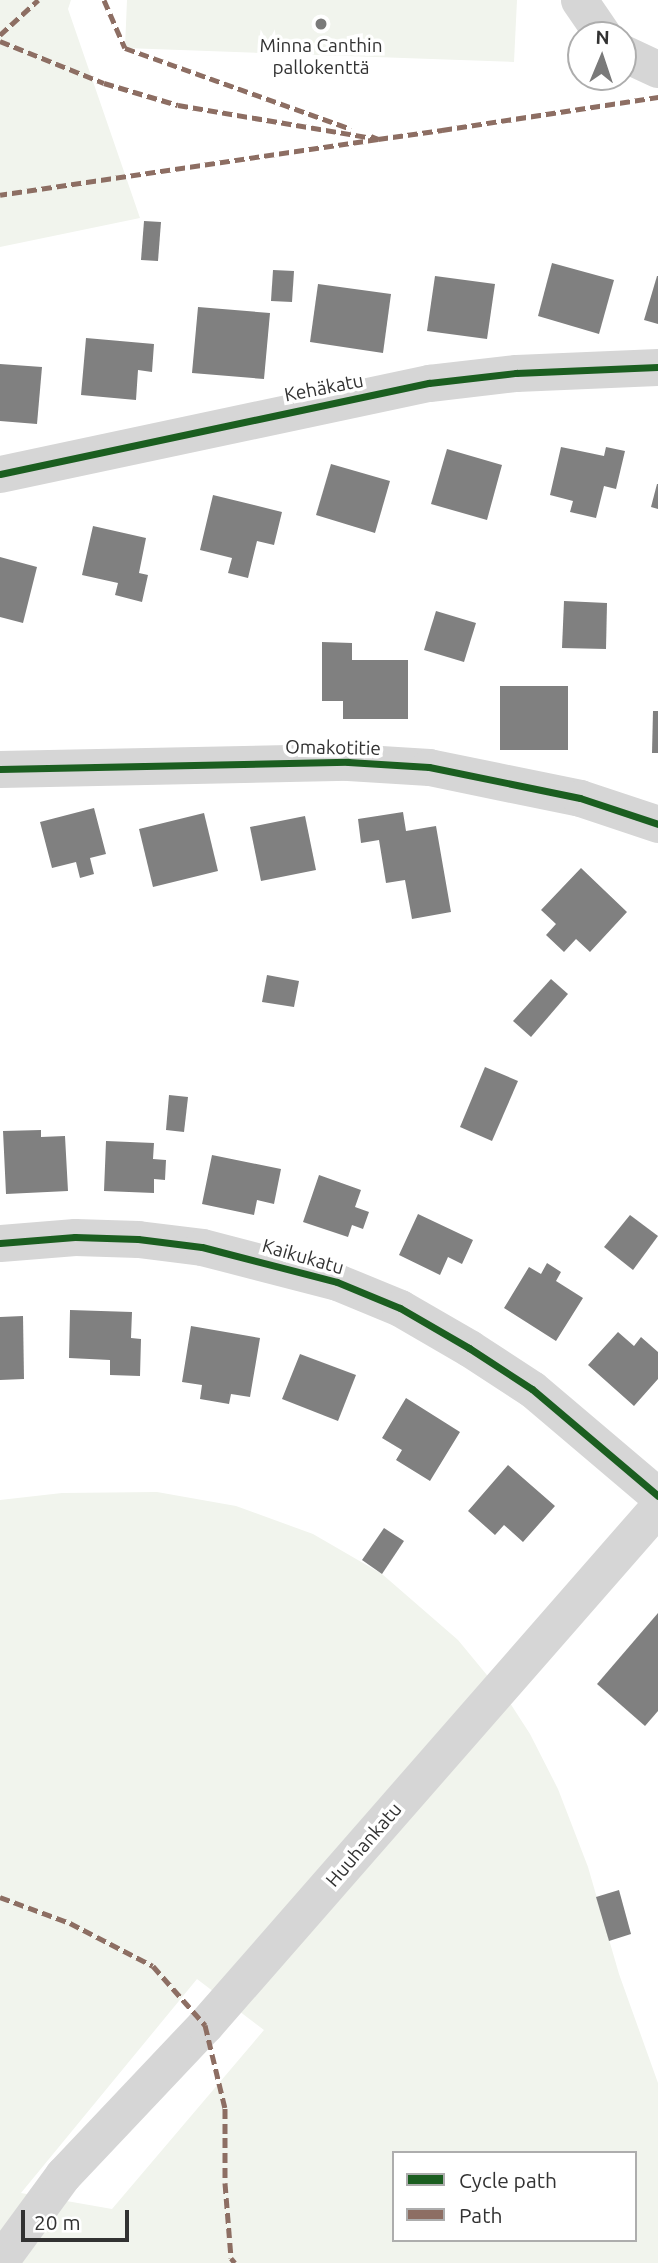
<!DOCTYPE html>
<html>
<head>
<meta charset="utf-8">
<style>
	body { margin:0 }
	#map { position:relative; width:658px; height:2263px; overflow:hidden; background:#fff; font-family:Ubuntu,sans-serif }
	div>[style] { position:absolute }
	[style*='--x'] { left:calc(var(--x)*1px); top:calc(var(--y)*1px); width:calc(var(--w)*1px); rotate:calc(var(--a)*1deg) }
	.green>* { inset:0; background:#f1f4ed }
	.building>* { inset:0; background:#808080 }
	.minor>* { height:37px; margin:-18.5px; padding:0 18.5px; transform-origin:18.5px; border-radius:18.5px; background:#d6d6d6 }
	.quiet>* { height:5px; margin-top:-2.5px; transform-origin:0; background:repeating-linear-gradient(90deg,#8d6e63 0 10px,transparent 0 15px) }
	.cycleway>* { height:7px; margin:-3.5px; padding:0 3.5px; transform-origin:3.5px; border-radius:3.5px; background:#1b5e20 }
	.dots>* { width:19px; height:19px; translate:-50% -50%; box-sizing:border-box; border:4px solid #fff; border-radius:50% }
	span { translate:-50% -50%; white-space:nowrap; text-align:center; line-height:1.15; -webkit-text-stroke:7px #fff; paint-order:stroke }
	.poi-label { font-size:19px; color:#323232 }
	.street-label { font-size:19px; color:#323232 }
	.legend { position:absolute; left:392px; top:2151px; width:245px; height:91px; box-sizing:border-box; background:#fff; border:2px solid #adadad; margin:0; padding:9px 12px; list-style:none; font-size:21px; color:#323232 }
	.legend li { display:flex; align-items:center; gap:14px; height:35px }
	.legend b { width:35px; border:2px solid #adadad }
	.north { position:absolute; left:567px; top:21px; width:70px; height:70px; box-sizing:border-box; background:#fff; border:2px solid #adadad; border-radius:50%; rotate:2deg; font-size:19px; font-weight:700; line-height:28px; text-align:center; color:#323232 }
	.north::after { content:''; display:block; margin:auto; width:24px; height:32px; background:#7a7a7a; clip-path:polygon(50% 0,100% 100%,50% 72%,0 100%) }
	.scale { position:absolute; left:21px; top:2210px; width:108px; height:32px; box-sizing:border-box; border:4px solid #323232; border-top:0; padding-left:9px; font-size:21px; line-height:24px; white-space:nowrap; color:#323232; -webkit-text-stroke:5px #fff; paint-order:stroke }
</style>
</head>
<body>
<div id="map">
	<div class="green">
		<div style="clip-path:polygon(0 0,71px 0,68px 9px,140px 218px,0 247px)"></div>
		<div style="clip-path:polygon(127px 0,517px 0,514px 62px,125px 48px)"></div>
		<div style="clip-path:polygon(evenodd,157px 1492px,236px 1506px,313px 1534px,382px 1574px,458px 1640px,510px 1703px,530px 1734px,558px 1789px,588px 1867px,619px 1974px,658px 2083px,658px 2263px,0 2263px,0 1500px,62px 1493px,157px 1492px,197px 1979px,264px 2030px,112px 2209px,21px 2193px,197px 1979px,157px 1492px,394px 2153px,635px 2153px,635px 2240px,394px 2240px,394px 2153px)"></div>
	</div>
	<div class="building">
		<div style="clip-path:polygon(144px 221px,161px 222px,158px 261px,141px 260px)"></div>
		<div style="clip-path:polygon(552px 263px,614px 280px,599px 334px,538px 316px)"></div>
		<div style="clip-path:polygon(273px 270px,294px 271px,292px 302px,271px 301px)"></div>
		<div style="clip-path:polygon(435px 276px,495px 284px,487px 339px,427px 331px)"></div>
		<div style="clip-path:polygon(657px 276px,658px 276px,658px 324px,644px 320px)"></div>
		<div style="clip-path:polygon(318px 284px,391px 294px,383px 353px,310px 342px)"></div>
		<div style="clip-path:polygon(198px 307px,270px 313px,264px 379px,192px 373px)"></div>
		<div style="clip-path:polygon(86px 338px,154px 344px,152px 372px,138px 370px,136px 400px,81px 395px)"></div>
		<div style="clip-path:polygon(0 364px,42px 367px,37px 424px,0 421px)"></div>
		<div style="clip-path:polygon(561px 447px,604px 456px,606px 447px,625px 451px,616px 489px,604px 486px,596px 518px,570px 512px,573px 501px,550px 495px)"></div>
		<div style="clip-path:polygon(447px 449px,502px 465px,487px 520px,431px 504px)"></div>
		<div style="clip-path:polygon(331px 464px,390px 481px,375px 533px,316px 515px)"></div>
		<div style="clip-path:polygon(657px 484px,658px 484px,658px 509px,651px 507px)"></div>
		<div style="clip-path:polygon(213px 495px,282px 512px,274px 545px,257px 541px,248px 578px,228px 573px,232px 558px,200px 550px)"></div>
		<div style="clip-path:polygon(93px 526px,146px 538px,139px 573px,148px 575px,142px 602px,115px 595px,118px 583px,82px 575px)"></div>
		<div style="clip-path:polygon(0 557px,37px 567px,23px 623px,0 617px)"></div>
		<div style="clip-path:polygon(564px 601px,607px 603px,606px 649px,562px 648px)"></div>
		<div style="clip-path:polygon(436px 611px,476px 623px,464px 662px,424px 650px)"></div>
		<div style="clip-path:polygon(322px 642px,352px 643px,352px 660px,408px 660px,408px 719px,343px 719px,343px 701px,322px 701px)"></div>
		<div style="clip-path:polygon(500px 686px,568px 686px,568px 750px,500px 750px)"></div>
		<div style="clip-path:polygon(653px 711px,658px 711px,658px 753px,652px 753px)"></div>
		<div style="clip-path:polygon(94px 808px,106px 854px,90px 858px,94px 874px,80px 878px,76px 862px,52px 868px,40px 822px)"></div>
		<div style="clip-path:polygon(403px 812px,406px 831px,436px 826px,451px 912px,412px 919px,405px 880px,386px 883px,379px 840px,361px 843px,358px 819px)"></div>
		<div style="clip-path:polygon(204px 813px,218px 871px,153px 887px,139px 829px)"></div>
		<div style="clip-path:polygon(305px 816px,316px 870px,261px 881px,250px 827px)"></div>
		<div style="clip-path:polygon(581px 868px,627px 912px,590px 952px,576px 939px,564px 952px,546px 935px,556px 924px,541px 910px)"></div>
		<div style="clip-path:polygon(267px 975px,299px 981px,294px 1007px,262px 1002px)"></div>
		<div style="clip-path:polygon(551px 979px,568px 994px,531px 1037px,513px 1021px)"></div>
		<div style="clip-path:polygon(485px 1067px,518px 1081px,492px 1141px,460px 1127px)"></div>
		<div style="clip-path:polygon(169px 1095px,188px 1097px,184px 1132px,166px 1130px)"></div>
		<div style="clip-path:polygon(41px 1130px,41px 1137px,65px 1136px,68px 1191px,6px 1194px,3px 1131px)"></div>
		<div style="clip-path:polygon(106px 1141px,154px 1143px,153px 1159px,166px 1160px,165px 1180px,154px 1179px,154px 1193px,104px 1191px)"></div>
		<div style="clip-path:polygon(212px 1155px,281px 1169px,274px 1204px,257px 1200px,254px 1215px,202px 1204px)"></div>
		<div style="clip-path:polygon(319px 1175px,361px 1190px,355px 1207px,369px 1212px,363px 1229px,352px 1225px,348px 1237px,303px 1222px)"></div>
		<div style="clip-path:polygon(418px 1214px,473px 1240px,462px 1264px,448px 1257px,440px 1275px,399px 1255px)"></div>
		<div style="clip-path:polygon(630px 1215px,658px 1236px,633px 1270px,604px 1247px)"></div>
		<div style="clip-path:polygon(547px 1263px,561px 1272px,556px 1281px,583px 1298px,556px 1341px,504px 1308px,529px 1267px,541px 1274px)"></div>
		<div style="clip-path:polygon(70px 1310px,132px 1312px,131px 1338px,141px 1339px,140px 1376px,110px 1375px,110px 1360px,69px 1358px)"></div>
		<div style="clip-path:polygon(23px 1316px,24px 1379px,0 1380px,0 1317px)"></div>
		<div style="clip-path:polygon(191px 1326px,260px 1338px,250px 1397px,231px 1394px,229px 1404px,200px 1399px,202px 1385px,182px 1382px)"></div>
		<div style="clip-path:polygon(618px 1332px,634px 1346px,641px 1337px,658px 1352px,658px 1379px,634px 1406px,588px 1365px)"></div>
		<div style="clip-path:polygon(300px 1354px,356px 1375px,338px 1421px,282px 1399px)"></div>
		<div style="clip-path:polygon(406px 1398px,460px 1432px,430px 1481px,396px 1460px,402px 1450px,382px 1438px)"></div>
		<div style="clip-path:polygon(508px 1465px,555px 1506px,523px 1542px,504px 1525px,495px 1535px,468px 1511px)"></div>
		<div style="clip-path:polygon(384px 1528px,404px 1541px,382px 1574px,362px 1560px)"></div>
		<div style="clip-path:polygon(658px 1613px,658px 1711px,645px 1726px,597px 1684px)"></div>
		<div style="clip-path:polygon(619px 1890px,631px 1934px,609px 1941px,596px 1897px)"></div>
	</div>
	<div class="minor">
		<div style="--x:579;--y:0;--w:42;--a:55.6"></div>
		<div style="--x:623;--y:53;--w:38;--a:25"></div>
		<div style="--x:0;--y:474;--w:439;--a:-12"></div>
		<div style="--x:429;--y:383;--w:88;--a:-6.6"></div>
		<div style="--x:516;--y:373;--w:142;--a:-2.4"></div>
		<div style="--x:0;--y:769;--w:348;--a:-1.2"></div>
		<div style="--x:348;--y:762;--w:81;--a:3.5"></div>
		<div style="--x:429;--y:767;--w:154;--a:11.6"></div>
		<div style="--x:580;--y:798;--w:82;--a:18.4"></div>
		<div style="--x:0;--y:1243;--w:75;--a:-4.6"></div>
		<div style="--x:75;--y:1237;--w:63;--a:1.8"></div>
		<div style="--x:138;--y:1239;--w:64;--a:7.1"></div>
		<div style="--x:202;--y:1247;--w:139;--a:14.5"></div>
		<div style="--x:337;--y:1282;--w:68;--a:22.4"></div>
		<div style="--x:400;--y:1308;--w:80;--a:30.1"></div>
		<div style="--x:469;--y:1348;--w:75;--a:33.1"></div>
		<div style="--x:532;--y:1389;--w:165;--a:40.3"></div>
		<div style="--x:0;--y:2261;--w:107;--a:-53.8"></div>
		<div style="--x:63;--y:2175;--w:207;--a:-46.6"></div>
		<div style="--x:205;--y:2025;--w:688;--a:-48.83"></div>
	</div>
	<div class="quiet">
		<div style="--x:104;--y:0;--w:52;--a:66.4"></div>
		<div style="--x:125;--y:48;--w:240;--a:19.7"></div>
		<div style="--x:0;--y:35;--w:52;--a:-42.6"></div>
		<div style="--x:0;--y:41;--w:112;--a:22"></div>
		<div style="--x:104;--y:83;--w:77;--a:16.6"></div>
		<div style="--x:178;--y:105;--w:203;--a:9.6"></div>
		<div style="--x:378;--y:139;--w:382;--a:171.6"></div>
		<div style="--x:371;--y:136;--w:8;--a:23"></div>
		<div style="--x:378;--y:139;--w:65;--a:-8"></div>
		<div style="--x:442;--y:130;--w:219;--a:-8.7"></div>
		<div style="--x:0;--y:1897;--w:75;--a:20.4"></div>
		<div style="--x:70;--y:1923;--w:93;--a:27.4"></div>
		<div style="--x:153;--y:1966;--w:79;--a:48.6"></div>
		<div style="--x:205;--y:2025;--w:85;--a:76.5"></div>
		<div style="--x:225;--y:2108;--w:75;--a:90"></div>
		<div style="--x:225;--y:2183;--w:75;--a:85.4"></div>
		<div style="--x:231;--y:2258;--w:6;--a:51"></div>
	</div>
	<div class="cycleway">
		<div style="--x:0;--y:474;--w:439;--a:-12"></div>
		<div style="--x:429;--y:383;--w:88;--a:-6.6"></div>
		<div style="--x:516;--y:373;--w:142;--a:-2.4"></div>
		<div style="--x:0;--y:769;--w:348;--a:-1.2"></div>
		<div style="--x:348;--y:762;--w:81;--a:3.5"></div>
		<div style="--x:429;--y:767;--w:154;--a:11.6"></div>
		<div style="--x:580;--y:798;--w:82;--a:18.4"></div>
		<div style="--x:0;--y:1243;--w:75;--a:-4.6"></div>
		<div style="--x:75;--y:1237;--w:63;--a:1.8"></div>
		<div style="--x:138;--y:1239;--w:64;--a:7.1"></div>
		<div style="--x:202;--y:1247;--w:139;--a:14.5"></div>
		<div style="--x:337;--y:1282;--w:68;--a:22.4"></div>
		<div style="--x:400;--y:1308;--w:80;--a:30.1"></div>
		<div style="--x:469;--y:1348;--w:75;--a:33.1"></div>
		<div style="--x:532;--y:1389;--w:165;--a:40.3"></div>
	</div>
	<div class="dots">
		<div style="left:321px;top:24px;background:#7a7a7a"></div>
	</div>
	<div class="poi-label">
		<span style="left:321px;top:57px">Minna Canthin<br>pallokenttä</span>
	</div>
	<div class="street-label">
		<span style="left:324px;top:388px;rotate:-11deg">Kehäkatu</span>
		<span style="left:333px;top:748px;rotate:1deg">Omakotitie</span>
		<span style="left:303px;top:1257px;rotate:16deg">Kaikukatu</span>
		<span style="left:364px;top:1845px;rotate:-49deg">Huuhankatu</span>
	</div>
	<ul class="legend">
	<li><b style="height:9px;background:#1b5e20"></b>Cycle path</li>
	<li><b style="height:9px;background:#8d6e63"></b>Path</li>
	</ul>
	<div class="north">N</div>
	<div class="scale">20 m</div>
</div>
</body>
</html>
